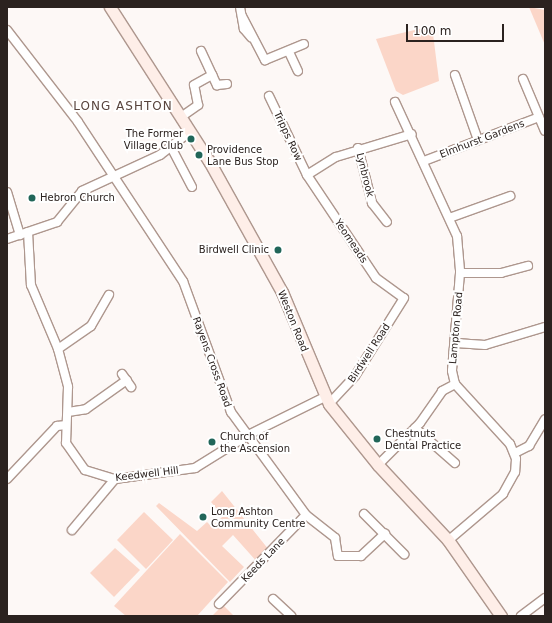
<!DOCTYPE html>
<html>
<head>
<meta charset="utf-8">
<style>
	body { margin:0 }
	#map { position:relative; width:552px; height:623px; overflow:hidden; background:#fdf8f6; font-family:"DejaVu Sans",sans-serif }
	div>[style] { position:absolute }
	[style*='--x'] { left:calc(var(--x)*1px); top:calc(var(--y)*1px); width:calc(var(--w)*1px); rotate:calc(var(--a)*1deg) }
	.green>* { inset:0; background:#fbd6c8 }
	.roads { filter:drop-shadow(1px 0 #ae978e) drop-shadow(-1px 0 #ae978e) drop-shadow(0 1px #ae978e) drop-shadow(0 -1px #ae978e) }
	.street>* { height:8px; margin:-4px; padding:0 4px; transform-origin:4px; border-radius:4px; background:#fff }
	.secondary>* { height:11px; margin:-5.5px; padding:0 5.5px; transform-origin:5.5px; border-radius:5.5px; background:#feeee8 }
	.dots>* { width:11px; height:11px; translate:-50% -50%; box-sizing:border-box; border:2px solid #fff; border-radius:50% }
	span { translate:-50% -50%; white-space:nowrap; text-align:center; line-height:1.15; -webkit-text-stroke:4px #fff; paint-order:stroke }
	.poi-label { font-size:10px; color:#2b221f }
	.right { translate:-100% -50%; text-align:right }
	.left { translate:0 -50%; text-align:left }
	.street-label { font-size:10px; color:#2b221f }
	.quarter-label { font-size:12px; color:#58443d; letter-spacing:1px }
	.frame { position:absolute; inset:0; border:8px solid #2b221f; pointer-events:none }
	.scale { position:absolute; left:406px; top:24px; width:98px; height:18px; box-sizing:border-box; border:2px solid #2b221f; border-top:0; padding-left:5px; font-size:12px; line-height:14px; white-space:nowrap; color:#2b221f; -webkit-text-stroke:3px #fff; paint-order:stroke }
</style>
</head>
<body>
<div id="map">
	<div class="green">
		<div style="clip-path:polygon(529px 7px,545px 10px,545px 45px)"></div>
		<div style="clip-path:polygon(432px 26px,439px 81px,403px 95px,396px 91px,376px 39px)"></div>
		<div style="clip-path:polygon(222px 491px,269px 550px,258px 563px,233px 535px,222px 546px,244px 567px,230px 582px,156px 506px,159px 503px,197px 531px,207px 522px,212px 527px,223px 516px,211px 502px)"></div>
		<div style="clip-path:polygon(144px 512px,173px 540px,146px 569px,117px 540px)"></div>
		<div style="clip-path:polygon(180px 534px,228px 582px,197px 616px,126px 616px,114px 606px)"></div>
		<div style="clip-path:polygon(115px 548px,140px 570px,114px 597px,90px 573px)"></div>
		<div style="clip-path:polygon(223px 605px,234px 616px,212px 616px)"></div>
	</div>
	<div class="roads">
		<div class="street">
			<div style="--x:240;--y:7;--w:22;--a:80"></div>
			<div style="--x:244;--y:29;--w:11;--a:49"></div>
			<div style="--x:242;--y:16;--w:50;--a:62.4"></div>
			<div style="--x:265;--y:60;--w:42;--a:-22.3"></div>
			<div style="--x:7;--y:30;--w:116;--a:52.3"></div>
			<div style="--x:78;--y:122;--w:191;--a:56.6"></div>
			<div style="--x:183;--y:281;--w:140;--a:69.9"></div>
			<div style="--x:231;--y:412;--w:127;--a:53.9"></div>
			<div style="--x:306;--y:515;--w:37;--a:38"></div>
			<div style="--x:335;--y:538;--w:18;--a:81"></div>
			<div style="--x:338;--y:556;--w:23;--a:0"></div>
			<div style="--x:361;--y:556;--w:33;--a:-43"></div>
			<div style="--x:201;--y:51;--w:38;--a:65"></div>
			<div style="--x:217;--y:85;--w:10;--a:-6"></div>
			<div style="--x:289;--y:52;--w:21;--a:65"></div>
			<div style="--x:455;--y:75;--w:69;--a:70.5"></div>
			<div style="--x:523;--y:79;--w:56;--a:67.1"></div>
			<div style="--x:269;--y:96;--w:88;--a:64.3"></div>
			<div style="--x:307;--y:175;--w:124;--a:56.2"></div>
			<div style="--x:376;--y:278;--w:34;--a:36"></div>
			<div style="--x:404;--y:298;--w:92;--a:122.1"></div>
			<div style="--x:355;--y:376;--w:38;--a:133"></div>
			<div style="--x:395;--y:102;--w:148;--a:65.2"></div>
			<div style="--x:457;--y:236;--w:37;--a:85"></div>
			<div style="--x:460;--y:273;--w:98;--a:94.7"></div>
			<div style="--x:452;--y:371;--w:13;--a:77"></div>
			<div style="--x:455;--y:384;--w:81;--a:47.5"></div>
			<div style="--x:510;--y:444;--w:16;--a:68"></div>
			<div style="--x:516;--y:459;--w:13;--a:94"></div>
			<div style="--x:515;--y:472;--w:25;--a:119"></div>
			<div style="--x:503;--y:494;--w:71;--a:139.6"></div>
			<div style="--x:181;--y:117;--w:21;--a:-35"></div>
			<div style="--x:198;--y:105;--w:20;--a:-101"></div>
			<div style="--x:194;--y:85;--w:21;--a:-29"></div>
			<div style="--x:171;--y:147;--w:45;--a:62.3"></div>
			<div style="--x:358;--y:148;--w:57;--a:75.7"></div>
			<div style="--x:372;--y:203;--w:24;--a:52"></div>
			<div style="--x:424;--y:161;--w:123;--a:-20.9"></div>
			<div style="--x:307;--y:175;--w:34;--a:-32"></div>
			<div style="--x:336;--y:157;--w:79;--a:-16.8"></div>
			<div style="--x:7;--y:192;--w:45;--a:73.2"></div>
			<div style="--x:452;--y:217;--w:62;--a:-19.9"></div>
			<div style="--x:28;--y:232;--w:53;--a:86.8"></div>
			<div style="--x:31;--y:285;--w:69;--a:67.1"></div>
			<div style="--x:58;--y:349;--w:39;--a:75"></div>
			<div style="--x:68;--y:387;--w:56;--a:92"></div>
			<div style="--x:66;--y:443;--w:33;--a:55"></div>
			<div style="--x:85;--y:470;--w:31;--a:17"></div>
			<div style="--x:115;--y:479;--w:81;--a:-7.8"></div>
			<div style="--x:195;--y:468;--w:62;--a:-31.9"></div>
			<div style="--x:248;--y:435;--w:86;--a:-26.3"></div>
			<div style="--x:7;--y:239;--w:53;--a:-18.8"></div>
			<div style="--x:57;--y:222;--w:40;--a:-51"></div>
			<div style="--x:82;--y:191;--w:86;--a:-24.8"></div>
			<div style="--x:160;--y:155;--w:39;--a:-38"></div>
			<div style="--x:460;--y:273;--w:41;--a:0"></div>
			<div style="--x:501;--y:273;--w:28;--a:-15"></div>
			<div style="--x:456;--y:343;--w:29;--a:4"></div>
			<div style="--x:485;--y:345;--w:63;--a:-16.7"></div>
			<div style="--x:58;--y:349;--w:40;--a:-34.9"></div>
			<div style="--x:91;--y:326;--w:36;--a:-60"></div>
			<div style="--x:122;--y:374;--w:16;--a:55"></div>
			<div style="--x:68;--y:412;--w:18;--a:-9"></div>
			<div style="--x:86;--y:409;--w:50;--a:-35.3"></div>
			<div style="--x:415;--y:428;--w:53;--a:41.2"></div>
			<div style="--x:515;--y:453;--w:16;--a:-27"></div>
			<div style="--x:529;--y:446;--w:31;--a:-59"></div>
			<div style="--x:378;--y:465;--w:59;--a:-45"></div>
			<div style="--x:420;--y:423;--w:39;--a:-55"></div>
			<div style="--x:442;--y:391;--w:15;--a:-28"></div>
			<div style="--x:7;--y:479;--w:73;--a:-46.7"></div>
			<div style="--x:57;--y:426;--w:9;--a:-6"></div>
			<div style="--x:364;--y:514;--w:57;--a:45"></div>
			<div style="--x:72;--y:530;--w:67;--a:-49.9"></div>
			<div style="--x:273;--y:599;--w:25;--a:43"></div>
			<div style="--x:219;--y:604;--w:124;--a:-45.7"></div>
			<div style="--x:521;--y:616;--w:30;--a:-37"></div>
		</div>
		<div class="secondary">
			<div style="--x:110;--y:7;--w:183;--a:57.3"></div>
			<div style="--x:209;--y:161;--w:150;--a:60.9"></div>
			<div style="--x:282;--y:292;--w:121;--a:67.2"></div>
			<div style="--x:329;--y:404;--w:78;--a:51.2"></div>
			<div style="--x:378;--y:465;--w:103;--a:47"></div>
			<div style="--x:448;--y:540;--w:93;--a:55.1"></div>
		</div>
	</div>
	<div class="dots">
		<div style="left:191px;top:139px;background:#216659"></div>
		<div style="left:199px;top:155px;background:#216659"></div>
		<div style="left:32px;top:198px;background:#216659"></div>
		<div style="left:278px;top:250px;background:#216659"></div>
		<div style="left:377px;top:439px;background:#216659"></div>
		<div style="left:212px;top:442px;background:#216659"></div>
		<div style="left:203px;top:517px;background:#216659"></div>
	</div>
	<div class="poi-label">
		<span class="right" style="left:183px;top:139px">The Former<br>Village Club</span>
		<span class="left" style="left:207px;top:155px">Providence<br>Lane Bus Stop</span>
		<span class="left" style="left:40px;top:198px">Hebron Church</span>
		<span class="right" style="left:269px;top:250px">Birdwell Clinic</span>
		<span class="left" style="left:385px;top:439px">Chestnuts<br>Dental Practice</span>
		<span class="left" style="left:220px;top:442px">Church of<br>the Ascension</span>
		<span class="left" style="left:211px;top:517px">Long Ashton<br>Community Centre</span>
	</div>
	<div class="street-label">
		<span style="left:288px;top:136px;rotate:65deg">Tripps Row</span>
		<span style="left:482px;top:139px;rotate:-21deg">Elmhurst Gardens</span>
		<span style="left:365px;top:175px;rotate:76deg">Lynbrook</span>
		<span style="left:351px;top:241px;rotate:56deg">Yeomeads</span>
		<span style="left:293px;top:321px;rotate:68deg">Weston Road</span>
		<span style="left:456px;top:328px;rotate:-85deg">Lampton Road</span>
		<span style="left:369px;top:353px;rotate:-57deg">Birdwell Road</span>
		<span style="left:212px;top:362px;rotate:70deg">Rayens Cross Road</span>
		<span style="left:147px;top:474px;rotate:-7deg">Keedwell Hill</span>
		<span style="left:263px;top:560px;rotate:-46deg">Keeds Lane</span>
	</div>
	<div class="quarter-label">
		<span style="left:123px;top:107px">LONG ASHTON</span>
	</div>
	<div class="frame"></div>
	<div class="scale">100 m</div>
</div>
</body>
</html>
